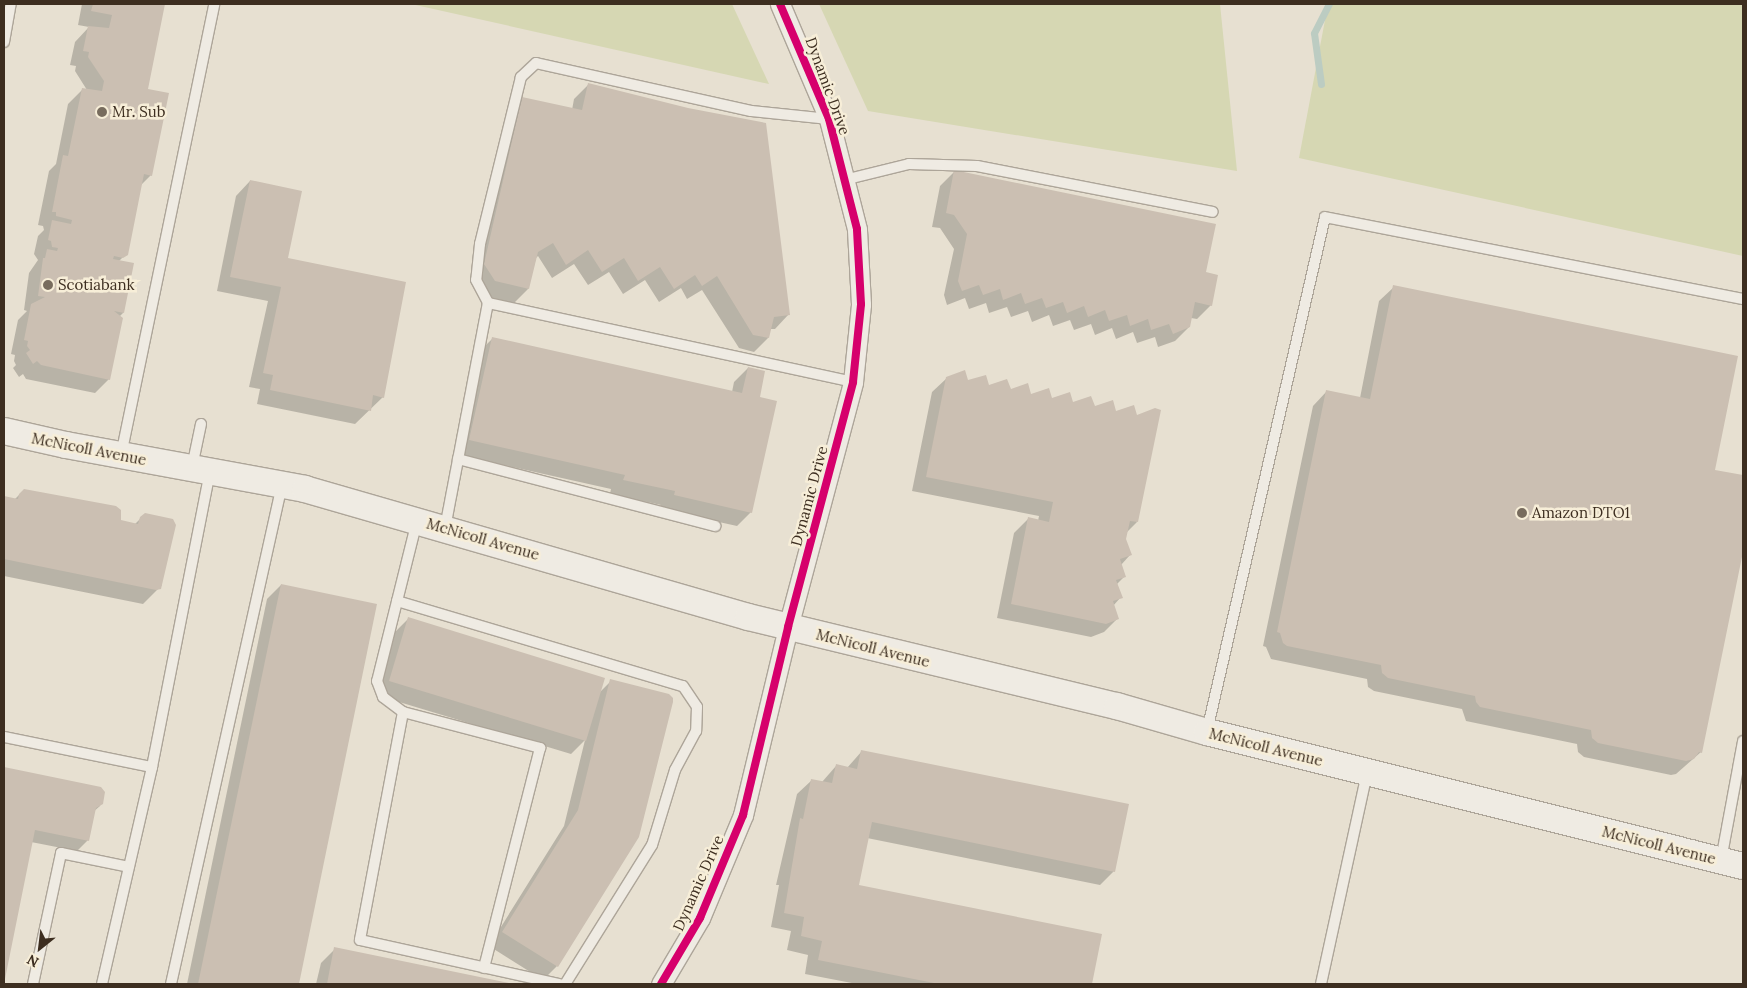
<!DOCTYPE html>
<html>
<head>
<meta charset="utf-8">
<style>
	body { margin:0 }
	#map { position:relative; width:1747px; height:988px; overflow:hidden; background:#e7e0d1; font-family:Lora,serif }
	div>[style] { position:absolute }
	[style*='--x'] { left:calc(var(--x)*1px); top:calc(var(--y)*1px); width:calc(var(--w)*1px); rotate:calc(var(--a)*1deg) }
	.green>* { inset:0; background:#d6d7b3 }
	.shadow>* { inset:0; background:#0003 }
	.stream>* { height:7px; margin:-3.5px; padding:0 3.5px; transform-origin:3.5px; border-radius:3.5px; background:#bcccc2 }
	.building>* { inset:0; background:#cbbfb2 }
	.roads { filter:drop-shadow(1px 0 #ada599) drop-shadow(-1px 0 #ada599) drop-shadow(0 1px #ada599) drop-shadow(0 -1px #ada599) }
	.lane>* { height:10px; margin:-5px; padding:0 5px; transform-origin:5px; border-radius:5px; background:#efebe3 }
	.street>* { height:19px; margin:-9.5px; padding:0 9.5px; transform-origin:9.5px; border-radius:9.5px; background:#efebe3 }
	.secondary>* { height:26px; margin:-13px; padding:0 13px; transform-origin:13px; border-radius:13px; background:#efebe3 }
	.cycleway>* { height:8px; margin:-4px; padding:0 4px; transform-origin:4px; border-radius:4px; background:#d6006c }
	.dots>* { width:14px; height:14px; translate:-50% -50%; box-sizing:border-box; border:2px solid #f7eed8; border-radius:50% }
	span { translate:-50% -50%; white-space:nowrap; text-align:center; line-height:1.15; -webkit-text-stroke:5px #f7eed8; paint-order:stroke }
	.street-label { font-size:15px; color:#3d2e20 }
	.poi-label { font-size:15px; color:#3d2e20 }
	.left { translate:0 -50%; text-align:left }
	.frame { position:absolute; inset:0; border:5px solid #3d2e20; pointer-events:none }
	.north { position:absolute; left:15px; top:923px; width:50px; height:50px; -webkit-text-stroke:4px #f7eed8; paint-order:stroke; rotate:209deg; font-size:14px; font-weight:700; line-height:20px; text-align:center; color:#3d2e20 }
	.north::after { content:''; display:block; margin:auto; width:18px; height:22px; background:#3d2e20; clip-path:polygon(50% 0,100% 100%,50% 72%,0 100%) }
</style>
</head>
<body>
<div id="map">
	<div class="green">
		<div style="clip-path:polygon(411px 4px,732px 4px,769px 84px)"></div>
		<div style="clip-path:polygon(819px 4px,1220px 4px,1237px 171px,868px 111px)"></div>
		<div style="clip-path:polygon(1328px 4px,1743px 4px,1743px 256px,1299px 158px)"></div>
	</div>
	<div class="shadow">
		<div style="clip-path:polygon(82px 4px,164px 4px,147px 90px,151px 175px,141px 185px,126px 254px,119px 261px,123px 313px,119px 317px,109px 379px,95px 393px,26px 379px,23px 374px,19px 377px,13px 368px,16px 365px,14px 361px,15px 355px,11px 354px,18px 320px,27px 311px,24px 310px,29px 273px,38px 260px,34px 254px,38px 236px,44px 230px,43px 226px,38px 225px,49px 171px,56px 164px,68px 104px,83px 89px,87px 90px,75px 71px,76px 66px,70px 65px,75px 42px,89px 27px,78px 25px)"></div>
		<div style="clip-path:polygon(588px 85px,789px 314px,775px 329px,770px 329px,768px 338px,754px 352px,739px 348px,702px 290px,687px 299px,681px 288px,659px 302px,645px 280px,623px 294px,609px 272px,588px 285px,574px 264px,552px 278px,538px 256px,536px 258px,528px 289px,514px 303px,481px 295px,471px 279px,508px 113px,522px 98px,572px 110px,574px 99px)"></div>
		<div style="clip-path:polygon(954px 172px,1205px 273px,1211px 305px,1197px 319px,1191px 318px,1189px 327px,1175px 341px,1158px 347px,1155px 337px,1137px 343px,1133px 332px,1116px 339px,1112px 328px,1095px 335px,1091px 324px,1074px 330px,1070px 320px,1053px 326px,1049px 315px,1032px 322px,1028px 311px,1011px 317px,1007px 307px,989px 313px,986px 303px,969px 309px,965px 298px,947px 305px,944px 295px,954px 249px,940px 228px,932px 227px,940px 186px)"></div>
		<div style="clip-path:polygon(250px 181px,287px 259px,383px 397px,355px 424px,257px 404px,260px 389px,249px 387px,268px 301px,217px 291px,236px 196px)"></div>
		<div style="clip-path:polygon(1394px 287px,1714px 471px,1743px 477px,1743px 545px,1701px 752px,1676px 774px,1671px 775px,1584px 757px,1578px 752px,1577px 744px,1466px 721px,1462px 709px,1374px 691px,1368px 687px,1367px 679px,1271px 659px,1266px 647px,1263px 646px,1313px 406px,1327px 391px,1360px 398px,1379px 301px)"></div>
		<div style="clip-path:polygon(493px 338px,732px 392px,734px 382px,748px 368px,758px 398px,751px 512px,737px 526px,660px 509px,661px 505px,610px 494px,611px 489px,455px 454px,478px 353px)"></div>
		<div style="clip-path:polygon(947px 378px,1073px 404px,1137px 522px,1126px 533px,1124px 539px,1130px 555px,1121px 565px,1125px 576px,1117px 584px,1121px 597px,1113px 606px,1118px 618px,1104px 632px,1091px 637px,997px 618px,1014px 533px,1028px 519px,1038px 521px,1039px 516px,912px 491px,932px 392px)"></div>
		<div style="clip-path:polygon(22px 492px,120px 521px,135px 524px,141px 518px,162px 585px,143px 604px,4px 576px,4px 498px,14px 500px)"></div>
		<div style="clip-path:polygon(281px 585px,376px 605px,298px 984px,187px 984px,267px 599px)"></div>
		<div style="clip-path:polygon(408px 619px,600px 692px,611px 681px,638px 837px,557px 966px,543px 980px,489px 946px,564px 826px,585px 740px,571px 754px,376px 695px,394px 633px)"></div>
		<div style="clip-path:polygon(862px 751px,1114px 871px,1100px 885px,867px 838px,857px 886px,1101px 935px,1091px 984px,857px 984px,805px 974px,808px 955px,787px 950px,791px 931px,771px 927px,779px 885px,776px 885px,797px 794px,812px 780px,822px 782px,836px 766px,847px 768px)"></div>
		<div style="clip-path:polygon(4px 768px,100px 788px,104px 792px,100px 806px,93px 812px,88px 840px,77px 851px,31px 842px,4px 977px)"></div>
		<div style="clip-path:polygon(335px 949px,507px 984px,316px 984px,321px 963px)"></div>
	</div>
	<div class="stream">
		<div style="--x:1321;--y:84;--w:51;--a:-97.8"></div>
		<div style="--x:1314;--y:33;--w:33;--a:-63"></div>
	</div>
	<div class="building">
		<div style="clip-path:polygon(93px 4px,165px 4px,148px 89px,169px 93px,152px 176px,144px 174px,128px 255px,123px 258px,114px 256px,113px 259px,134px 263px,124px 313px,114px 311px,123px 318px,110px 380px,41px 365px,37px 361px,33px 364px,26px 353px,30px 350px,27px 346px,28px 341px,24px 340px,31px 304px,45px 297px,38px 296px,43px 258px,45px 258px,47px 249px,57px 251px,58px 248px,52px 247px,51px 241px,48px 240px,52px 220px,71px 224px,72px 220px,56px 216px,56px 212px,52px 212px,63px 155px,68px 156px,82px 88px,102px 91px,104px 81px,88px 57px,89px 52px,83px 51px,88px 26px,109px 28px,112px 15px,91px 11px)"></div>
		<div style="clip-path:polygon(588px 83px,688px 108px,766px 123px,790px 315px,774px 317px,769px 338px,753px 335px,717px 276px,702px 286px,695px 275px,674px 289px,660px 267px,638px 281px,624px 258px,602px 272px,588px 250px,566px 265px,553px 243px,538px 252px,529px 289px,495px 281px,484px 264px,522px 97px,582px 110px)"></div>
		<div style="clip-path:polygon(954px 170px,1216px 224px,1206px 272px,1218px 275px,1212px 306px,1195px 302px,1190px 327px,1173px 334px,1169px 324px,1151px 330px,1148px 319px,1130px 326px,1127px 315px,1109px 321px,1105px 310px,1088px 317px,1084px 306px,1067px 313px,1063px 302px,1046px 308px,1042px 298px,1025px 304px,1021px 293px,1003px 300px,1000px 289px,983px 295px,979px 285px,962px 291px,958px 281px,967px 234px,954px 215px,946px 213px)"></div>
		<div style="clip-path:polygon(250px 180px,302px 191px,288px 258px,406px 282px,384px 398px,373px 395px,371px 411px,270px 390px,273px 375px,263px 373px,281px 287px,230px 277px)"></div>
		<div style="clip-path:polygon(1393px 285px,1738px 356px,1715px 470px,1743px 475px,1743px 552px,1702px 753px,1699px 752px,1694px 759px,1686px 761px,1598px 743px,1592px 738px,1591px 730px,1480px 707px,1476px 702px,1475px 696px,1388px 678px,1382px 673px,1381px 665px,1287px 646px,1283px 643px,1280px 633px,1277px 632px,1326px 390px,1370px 399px)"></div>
		<div style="clip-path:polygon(492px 337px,742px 393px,748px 367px,765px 371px,760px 397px,777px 401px,752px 513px,674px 495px,675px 491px,623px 480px,625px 475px,469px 440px)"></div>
		<div style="clip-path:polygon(965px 370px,968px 380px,986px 375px,989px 385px,1007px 379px,1011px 389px,1028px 383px,1031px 394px,1049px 388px,1052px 398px,1070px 392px,1073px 402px,1091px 396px,1095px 406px,1113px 400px,1116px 411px,1134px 405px,1137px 415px,1155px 408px,1161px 410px,1138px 522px,1130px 521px,1126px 539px,1132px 555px,1120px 559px,1126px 577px,1116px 580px,1123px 598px,1113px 601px,1119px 619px,1106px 624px,1011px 604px,1028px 517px,1049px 522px,1053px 502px,926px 477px,946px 377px)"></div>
		<div style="clip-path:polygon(24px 489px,116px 506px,121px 510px,121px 520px,138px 524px,140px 517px,145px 513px,173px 519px,176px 525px,161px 589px,156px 590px,4px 559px,4px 496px,18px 499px,19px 494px)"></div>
		<div style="clip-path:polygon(281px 584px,377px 604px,299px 984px,198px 984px)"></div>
		<div style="clip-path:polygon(408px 617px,605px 678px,586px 741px,389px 681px)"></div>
		<div style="clip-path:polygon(610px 679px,669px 694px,673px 698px,673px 702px,639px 837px,558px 967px,502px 932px,578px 810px)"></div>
		<div style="clip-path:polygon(861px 750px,1129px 804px,1115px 872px,872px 822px,859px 885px,1102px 934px,1092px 984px,939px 984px,818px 960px,822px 941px,801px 936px,804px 917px,784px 913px,800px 818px,803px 819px,811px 779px,832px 783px,836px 764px,857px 769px)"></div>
		<div style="clip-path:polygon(4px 767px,101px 787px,105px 792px,103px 804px,96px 808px,89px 841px,35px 830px,5px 979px)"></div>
		<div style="clip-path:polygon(334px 947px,509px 983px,509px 984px,327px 984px)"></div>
	</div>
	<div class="roads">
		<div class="lane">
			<div style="--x:4;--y:42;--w:39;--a:-80"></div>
			<div style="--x:829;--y:119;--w:78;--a:-174.1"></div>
			<div style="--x:751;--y:111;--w:220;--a:-167.4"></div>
			<div style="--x:536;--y:63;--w:21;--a:137"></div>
			<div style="--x:521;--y:77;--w:172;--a:103.8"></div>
			<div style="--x:480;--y:244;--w:36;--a:96"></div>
			<div style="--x:476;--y:280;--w:26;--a:62"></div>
			<div style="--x:488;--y:303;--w:373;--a:12.2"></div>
			<div style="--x:844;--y:180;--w:67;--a:-13.8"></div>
			<div style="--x:909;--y:164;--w:68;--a:1.7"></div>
			<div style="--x:977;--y:166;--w:240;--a:11"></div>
			<div style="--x:121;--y:455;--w:460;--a:-78.3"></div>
			<div style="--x:458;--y:459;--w:266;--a:14.6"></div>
			<div style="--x:192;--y:467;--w:44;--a:-78.2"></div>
			<div style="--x:417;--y:521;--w:165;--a:104"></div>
			<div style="--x:377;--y:681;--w:17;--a:69"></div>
			<div style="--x:383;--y:697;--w:25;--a:37"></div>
			<div style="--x:403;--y:712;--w:232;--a:100.7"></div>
			<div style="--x:360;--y:940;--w:204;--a:12.5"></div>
			<div style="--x:445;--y:528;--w:229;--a:-79.2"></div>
			<div style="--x:397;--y:601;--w:298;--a:16.6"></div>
			<div style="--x:683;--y:686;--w:25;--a:56"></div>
			<div style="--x:697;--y:707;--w:24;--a:92"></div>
			<div style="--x:696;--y:731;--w:44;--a:118.3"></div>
			<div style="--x:675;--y:770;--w:78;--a:107"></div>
			<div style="--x:652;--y:845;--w:164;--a:122"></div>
			<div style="--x:403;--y:712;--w:142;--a:14.7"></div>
			<div style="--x:540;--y:748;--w:227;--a:104.3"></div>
			<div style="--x:1207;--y:731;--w:527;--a:-77.07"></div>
			<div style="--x:1325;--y:217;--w:426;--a:11.1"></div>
			<div style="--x:4;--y:737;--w:151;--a:11.5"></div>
			<div style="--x:152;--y:767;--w:301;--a:-78.9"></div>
			<div style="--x:1721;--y:860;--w:121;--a:-79.5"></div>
			<div style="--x:33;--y:984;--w:134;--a:-77.9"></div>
			<div style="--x:61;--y:853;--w:69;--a:11.6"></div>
			<div style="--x:102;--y:984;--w:223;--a:-77"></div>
			<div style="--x:171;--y:984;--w:511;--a:-77.46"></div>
			<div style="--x:1321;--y:984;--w:216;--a:-77.7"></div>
		</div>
		<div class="street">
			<div style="--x:661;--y:984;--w:77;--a:-59.4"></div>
			<div style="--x:700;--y:918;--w:112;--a:-67.3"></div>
			<div style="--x:743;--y:815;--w:193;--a:-76.5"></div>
			<div style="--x:788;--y:627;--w:253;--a:-75.1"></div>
			<div style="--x:853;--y:382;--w:78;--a:-84.1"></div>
			<div style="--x:861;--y:304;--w:75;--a:-93.1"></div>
			<div style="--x:857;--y:229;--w:114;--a:-104.3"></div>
			<div style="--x:829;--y:119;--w:125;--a:-113.1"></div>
		</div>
		<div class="secondary">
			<div style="--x:4;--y:431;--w:64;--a:12.7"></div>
			<div style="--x:66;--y:445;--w:243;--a:10.4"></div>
			<div style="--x:305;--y:489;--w:461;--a:16.1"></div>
			<div style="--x:748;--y:617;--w:380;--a:13.6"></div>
			<div style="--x:1117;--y:706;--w:94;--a:16.1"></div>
			<div style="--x:1207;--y:732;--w:552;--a:14.04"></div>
		</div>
	</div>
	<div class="cycleway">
		<div style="--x:661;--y:984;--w:77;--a:-59.4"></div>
		<div style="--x:700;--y:918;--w:112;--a:-67.3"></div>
		<div style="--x:743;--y:815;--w:193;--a:-76.5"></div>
		<div style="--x:788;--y:627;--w:253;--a:-75.1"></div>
		<div style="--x:853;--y:382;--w:78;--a:-84.1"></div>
		<div style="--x:861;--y:304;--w:75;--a:-93.1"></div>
		<div style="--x:857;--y:229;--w:114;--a:-104.3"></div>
		<div style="--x:829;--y:119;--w:125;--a:-113.1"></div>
	</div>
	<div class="dots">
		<div style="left:102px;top:112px;background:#786c5e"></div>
		<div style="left:48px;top:285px;background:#786c5e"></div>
		<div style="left:1522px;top:513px;background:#786c5e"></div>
	</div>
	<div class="street-label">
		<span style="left:828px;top:86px;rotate:70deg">Dynamic Drive</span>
		<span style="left:89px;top:449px;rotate:11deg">McNicoll Avenue</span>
		<span style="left:809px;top:496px;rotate:-75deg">Dynamic Drive</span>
		<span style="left:483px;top:539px;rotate:16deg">McNicoll Avenue</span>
		<span style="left:873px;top:648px;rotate:14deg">McNicoll Avenue</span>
		<span style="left:1266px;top:747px;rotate:14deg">McNicoll Avenue</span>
		<span style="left:1659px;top:845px;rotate:14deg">McNicoll Avenue</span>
		<span style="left:698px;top:883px;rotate:-66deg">Dynamic Drive</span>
	</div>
	<div class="poi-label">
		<span class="left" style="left:112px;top:112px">Mr. Sub</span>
		<span class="left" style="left:58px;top:285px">Scotiabank</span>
		<span class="left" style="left:1532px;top:513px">Amazon DTO1</span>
	</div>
	<div class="frame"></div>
	<div class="north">N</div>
</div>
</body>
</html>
